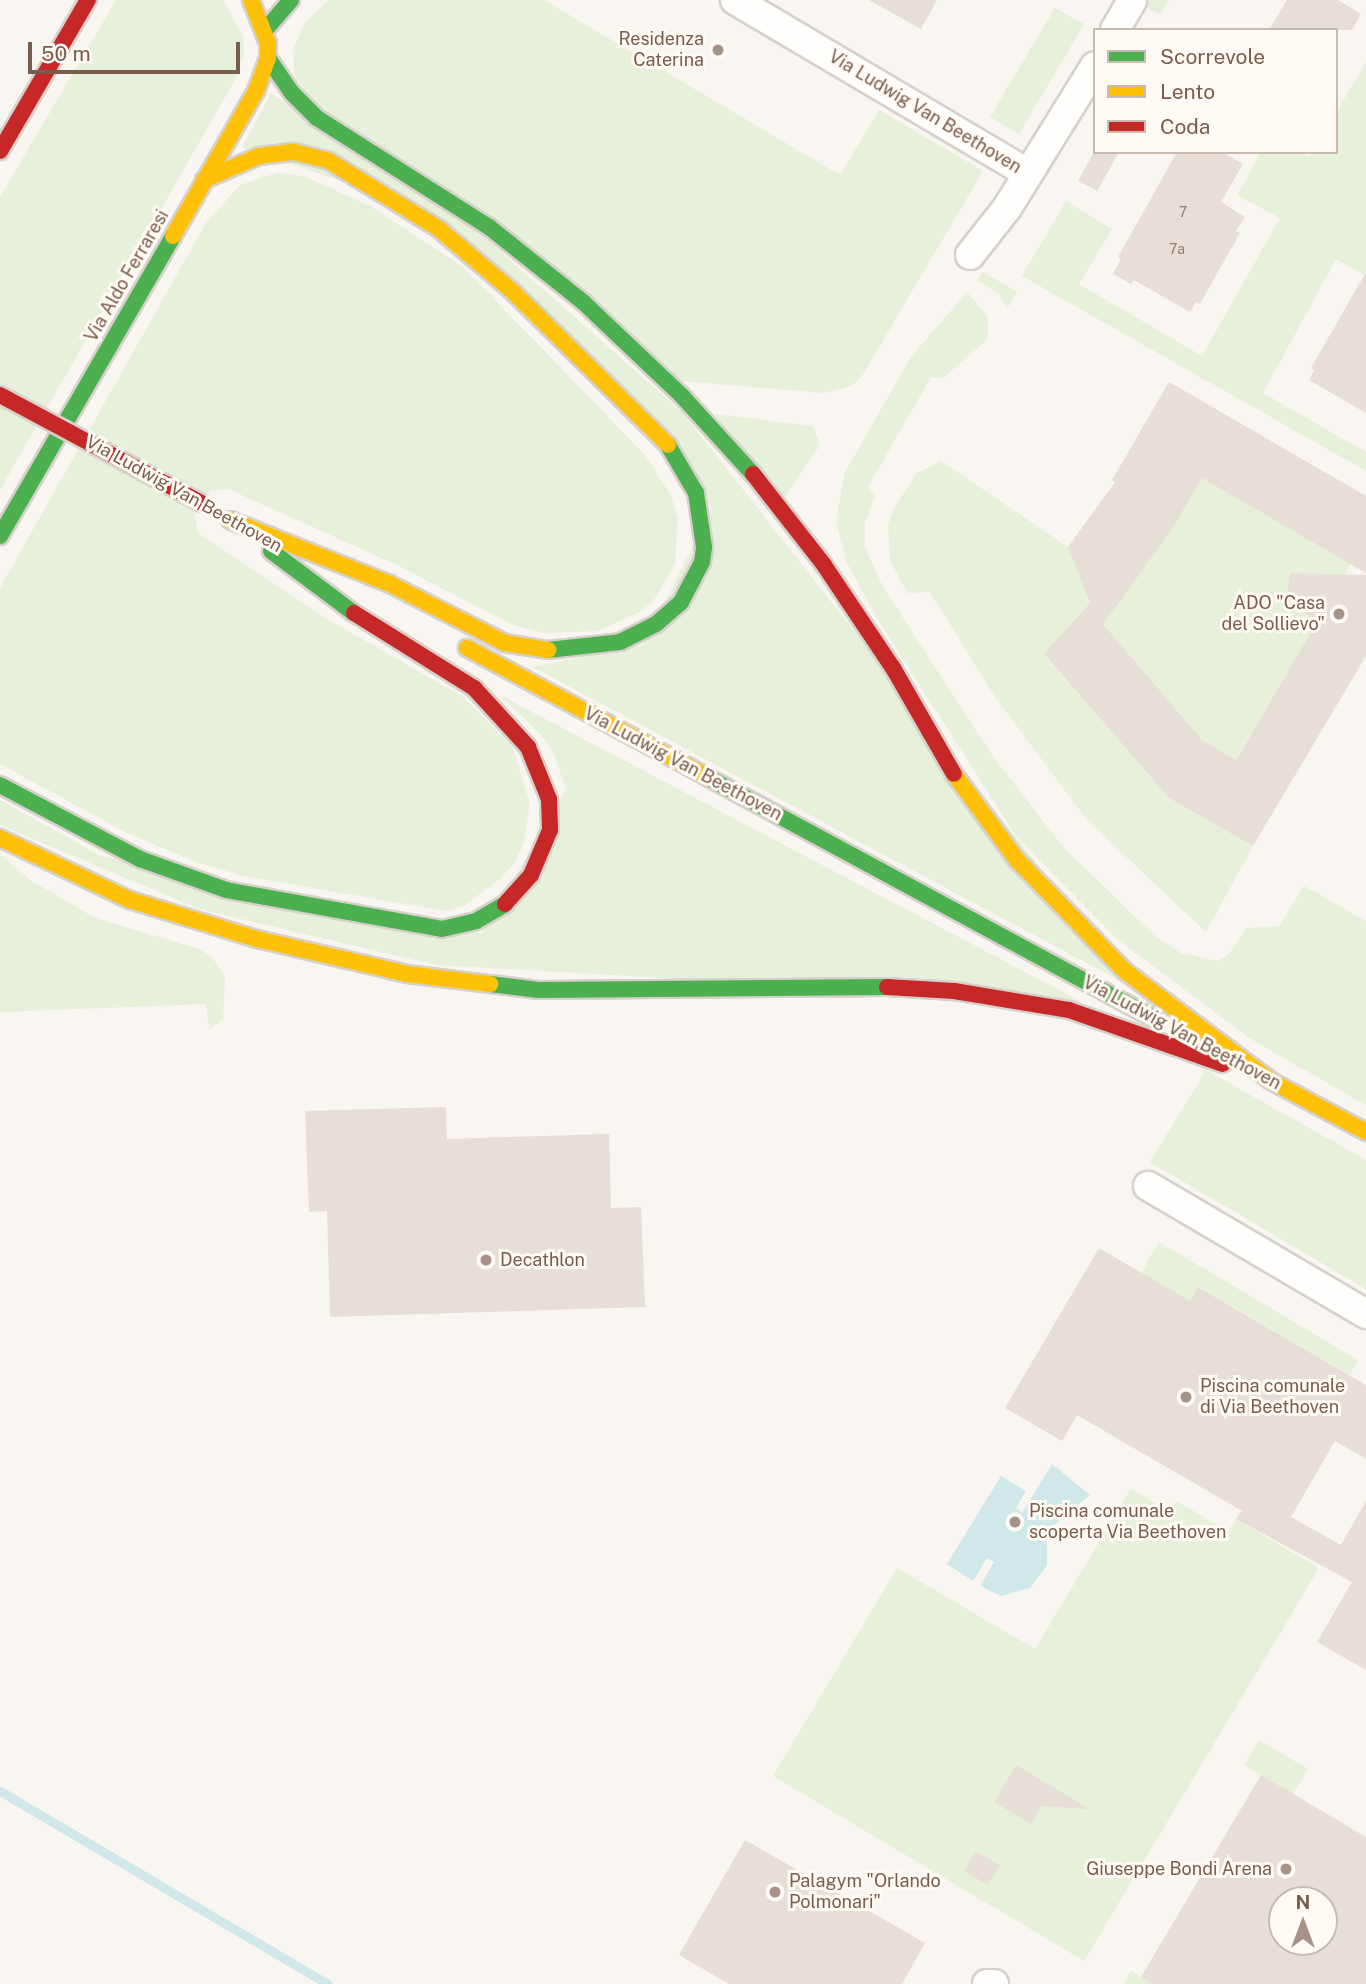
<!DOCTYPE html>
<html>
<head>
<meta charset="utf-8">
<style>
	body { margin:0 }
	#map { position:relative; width:1366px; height:1984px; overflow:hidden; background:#f9f5f0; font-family:"Public Sans",sans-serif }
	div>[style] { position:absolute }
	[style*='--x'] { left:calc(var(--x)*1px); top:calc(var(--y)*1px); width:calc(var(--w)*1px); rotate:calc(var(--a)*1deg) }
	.green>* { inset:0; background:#e7f0db }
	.water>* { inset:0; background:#d0e8ea }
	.stream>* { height:9px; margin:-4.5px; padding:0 4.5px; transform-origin:4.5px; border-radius:4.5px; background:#d0e8ea }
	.building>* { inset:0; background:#e6ded7 }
	.roads { filter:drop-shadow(2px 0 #d7d1cb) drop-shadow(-2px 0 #d7d1cb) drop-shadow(0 2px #d7d1cb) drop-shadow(0 -2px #d7d1cb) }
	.street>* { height:28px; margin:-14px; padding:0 14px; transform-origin:14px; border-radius:14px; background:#fefefd }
	.fast>* { height:16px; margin:-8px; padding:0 8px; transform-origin:8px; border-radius:8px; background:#4caf50 }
	.slow>* { height:16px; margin:-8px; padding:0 8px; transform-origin:8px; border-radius:8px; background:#ffc107 }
	.jam>* { height:16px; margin:-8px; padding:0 8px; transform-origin:8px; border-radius:8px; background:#c62828 }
	.bridges { filter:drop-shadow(2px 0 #dad1cc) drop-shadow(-2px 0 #dad1cc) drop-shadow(0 2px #dad1cc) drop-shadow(0 -2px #dad1cc) }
	.jam-bridge>* { height:16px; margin:-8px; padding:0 8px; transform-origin:8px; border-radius:8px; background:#c62828 }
	.dots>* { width:19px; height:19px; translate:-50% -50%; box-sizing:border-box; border:4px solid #fffaf3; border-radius:50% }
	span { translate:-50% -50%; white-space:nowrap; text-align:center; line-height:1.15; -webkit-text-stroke:6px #fffaf3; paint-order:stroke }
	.number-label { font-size:14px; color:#977e72 }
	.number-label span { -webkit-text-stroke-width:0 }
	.poi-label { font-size:18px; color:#7a5c4d }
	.right { translate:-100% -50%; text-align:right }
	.left { translate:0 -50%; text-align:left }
	.street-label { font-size:18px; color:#7a5c4d }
	.legend { position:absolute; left:1093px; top:28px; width:245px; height:126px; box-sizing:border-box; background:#fffaf3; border:2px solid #cabbb1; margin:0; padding:9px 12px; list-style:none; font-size:21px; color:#7a5c4d }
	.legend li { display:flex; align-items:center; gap:14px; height:35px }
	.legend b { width:35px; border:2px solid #cabbb1 }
	.north { position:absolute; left:1268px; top:1886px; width:70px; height:70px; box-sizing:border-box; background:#fffaf3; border:2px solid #cabbb1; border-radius:50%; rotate:0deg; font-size:19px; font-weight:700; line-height:28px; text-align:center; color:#7a5c4d }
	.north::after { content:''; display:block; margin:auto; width:24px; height:32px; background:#a69286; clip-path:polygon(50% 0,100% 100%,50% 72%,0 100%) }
	.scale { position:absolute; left:28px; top:42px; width:212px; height:32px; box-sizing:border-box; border:4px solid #7a5c4d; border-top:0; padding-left:9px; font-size:21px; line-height:24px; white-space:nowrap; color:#7a5c4d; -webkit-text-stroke:5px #fffaf3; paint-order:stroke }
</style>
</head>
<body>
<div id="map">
	<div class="green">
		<div style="clip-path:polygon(116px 0,223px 0,243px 36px,244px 55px,235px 80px,0 490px,0 197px)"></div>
		<div style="clip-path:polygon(329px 0,544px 0,840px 175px,879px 110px,983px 171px,862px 376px,853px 385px,824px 393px,679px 381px,314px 104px,294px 75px,293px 50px,304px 24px)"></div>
		<div style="clip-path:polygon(1142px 0,1169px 0,1160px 15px,1140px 4px)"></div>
		<div style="clip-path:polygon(1055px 8px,1084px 24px,1019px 134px,990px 117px)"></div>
		<div style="clip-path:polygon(1366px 62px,1366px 276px,1336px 259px,1263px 393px,1366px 452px,1366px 471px,1022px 276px,1066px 201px,1112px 229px,1079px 284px,1202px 356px,1280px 218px,1237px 195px,1261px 152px,1301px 152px,1310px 157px,1313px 152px,1336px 152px,1336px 113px)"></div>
		<div style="clip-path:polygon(271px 93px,465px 220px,683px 413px,1135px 989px,533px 667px,644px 645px,712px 507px,425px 209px,242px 148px)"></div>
		<div style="clip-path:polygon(279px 172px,306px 177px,370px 206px,463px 267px,645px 455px,672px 497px,678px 520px,675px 564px,654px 600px,641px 611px,599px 631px,544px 633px,513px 625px,395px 564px,228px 489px,210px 491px,194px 510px,198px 533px,327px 619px,462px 696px,512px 746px,530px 803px,524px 842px,515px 862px,500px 879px,465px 905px,447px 911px,243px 876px,193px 861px,125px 832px,0 764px,0 588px,206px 223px,240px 185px)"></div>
		<div style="clip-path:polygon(983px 272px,1017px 292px,1007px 309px,999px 294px,977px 280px)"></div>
		<div style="clip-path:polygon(967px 292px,988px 317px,988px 339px,943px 378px,931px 377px,868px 487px,875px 496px,865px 523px,865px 547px,883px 587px,994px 758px,1065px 849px,1154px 935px,1181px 953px,1218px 961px,1229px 954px,1247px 928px,1279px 926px,1304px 886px,1366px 921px,1366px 1105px,1249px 1038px,1118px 940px,1016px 836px,878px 620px,846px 561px,836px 522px,844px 474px,911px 357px)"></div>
		<div style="clip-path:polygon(714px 414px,813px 426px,820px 445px,785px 497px)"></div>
		<div style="clip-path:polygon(941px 461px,1068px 547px,1090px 603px,1044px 655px,1169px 798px,1253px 846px,1206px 932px,1087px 820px,995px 697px,930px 592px,908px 593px,890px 561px,888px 525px,894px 508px,917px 473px)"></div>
		<div style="clip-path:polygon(1202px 478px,1351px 564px,1340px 583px,1313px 574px,1290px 573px,1286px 599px,1321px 617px,1235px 760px,1202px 740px,1103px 624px)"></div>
		<div style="clip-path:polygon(500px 695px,1082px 1002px,436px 965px,199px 909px,0 825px,0 800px,99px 855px,482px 933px,566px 790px,554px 754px,542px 736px)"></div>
		<div style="clip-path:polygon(0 854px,30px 880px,95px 918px,199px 949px,212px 957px,225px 977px,223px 1019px,209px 1030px,206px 1004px,0 1012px)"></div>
		<div style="clip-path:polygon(1206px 1070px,1366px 1160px,1366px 1289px,1150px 1162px)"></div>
		<div style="clip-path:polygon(1159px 1242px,1358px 1360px,1350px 1375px,1199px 1287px,1190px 1301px,1141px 1273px)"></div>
		<div style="clip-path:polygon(1131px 1489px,1170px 1512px,1177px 1501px,1229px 1532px,1236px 1519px,1319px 1568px,1084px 1961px,773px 1776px,897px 1568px,1035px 1649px)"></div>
		<div style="clip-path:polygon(1259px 1740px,1308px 1769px,1293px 1794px,1244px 1765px)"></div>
		<div style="clip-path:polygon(1131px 1971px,1141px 1977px,1153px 1984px,1123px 1984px)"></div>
	</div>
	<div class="water">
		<div style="clip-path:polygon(1052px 1464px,1090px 1495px,1047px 1531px,1047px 1565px,1030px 1588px,1001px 1596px,980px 1586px,994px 1562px,987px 1558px,973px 1581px,947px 1564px,1001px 1476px,1026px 1491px,1016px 1508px,1022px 1513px)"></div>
	</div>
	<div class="stream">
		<div style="--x:0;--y:1791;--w:380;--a:30.5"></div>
	</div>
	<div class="building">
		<div style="clip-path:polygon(869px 0,937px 0,921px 29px)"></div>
		<div style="clip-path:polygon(1287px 0,1338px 0,1361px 14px,1352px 30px,1269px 30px)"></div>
		<div style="clip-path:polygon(1094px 152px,1119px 152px,1097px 191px,1078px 181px)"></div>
		<div style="clip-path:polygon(1177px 152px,1222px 152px,1243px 164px,1221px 202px,1245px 217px,1236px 231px,1240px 233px,1200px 304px,1196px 302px,1190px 312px,1134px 280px,1131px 284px,1113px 274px,1121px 259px,1118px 257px)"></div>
		<div style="clip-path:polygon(1366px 272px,1366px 413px,1309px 380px,1314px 370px,1311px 368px)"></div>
		<div style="clip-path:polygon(1169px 382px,1366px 496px,1366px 573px,1202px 478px,1170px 532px,1103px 624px,1202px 740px,1236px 760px,1317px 622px,1286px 599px,1290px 573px,1366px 575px,1366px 656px,1253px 846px,1169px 798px,1044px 654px,1090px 603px,1068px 547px,1115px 482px,1112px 480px)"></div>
		<div style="clip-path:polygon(446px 1107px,447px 1139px,609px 1134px,611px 1208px,641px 1207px,645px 1307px,330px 1317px,327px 1211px,309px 1212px,305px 1111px)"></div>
		<div style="clip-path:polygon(1099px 1248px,1190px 1301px,1198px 1287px,1366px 1385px,1366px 1459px,1335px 1441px,1291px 1517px,1341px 1545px,1366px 1501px,1366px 1670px,1317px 1642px,1352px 1582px,1236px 1519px,1242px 1511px,1077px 1415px,1062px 1441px,1005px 1408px)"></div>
		<div style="clip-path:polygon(1016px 1765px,1090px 1809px,1041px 1806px,1031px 1824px,994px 1802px)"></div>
		<div style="clip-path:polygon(evenodd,1261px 1775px,1366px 1837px,1366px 1984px,1153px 1984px,1141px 1977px,1261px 1775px,1282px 1900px,1324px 1900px,1324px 1942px,1282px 1942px,1282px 1900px)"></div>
		<div style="clip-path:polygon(745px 1840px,925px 1943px,902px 1984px,729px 1984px,679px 1955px)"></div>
		<div style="clip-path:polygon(976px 1851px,1000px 1866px,987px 1885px,964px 1870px)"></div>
	</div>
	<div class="roads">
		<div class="street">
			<div style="--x:735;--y:0;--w:340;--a:30.6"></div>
			<div style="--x:1115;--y:30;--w:34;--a:-60"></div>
			<div style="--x:970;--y:255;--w:60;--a:-51.8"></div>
			<div style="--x:1007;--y:208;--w:167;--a:-58.2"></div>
			<div style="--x:1148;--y:1186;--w:253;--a:30.4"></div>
			<div style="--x:987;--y:1984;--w:7;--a:0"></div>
		</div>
		<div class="fast">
			<div style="--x:266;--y:29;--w:38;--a:-49"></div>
			<div style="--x:268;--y:58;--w:42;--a:55.6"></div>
			<div style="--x:292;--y:93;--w:35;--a:45"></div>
			<div style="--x:317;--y:118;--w:204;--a:32.4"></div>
			<div style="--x:489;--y:227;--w:120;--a:38.6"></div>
			<div style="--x:583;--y:302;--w:137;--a:43.5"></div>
			<div style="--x:682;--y:396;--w:105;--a:47.7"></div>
			<div style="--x:0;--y:536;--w:346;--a:-60"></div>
			<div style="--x:271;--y:551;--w:104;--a:36.8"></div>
			<div style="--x:548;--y:650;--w:72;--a:-6.3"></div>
			<div style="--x:620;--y:642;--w:40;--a:-26.6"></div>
			<div style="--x:656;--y:624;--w:33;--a:-41"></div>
			<div style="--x:681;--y:602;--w:45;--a:-62.3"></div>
			<div style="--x:702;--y:562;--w:15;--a:-82"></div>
			<div style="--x:704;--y:547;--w:55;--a:-98.4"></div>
			<div style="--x:696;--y:493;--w:56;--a:-120.3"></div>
			<div style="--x:709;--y:778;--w:505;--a:28.39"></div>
			<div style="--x:0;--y:785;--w:158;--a:27.9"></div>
			<div style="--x:140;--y:859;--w:91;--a:19.8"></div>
			<div style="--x:226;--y:890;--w:219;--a:10.2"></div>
			<div style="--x:442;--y:929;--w:35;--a:-13"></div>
			<div style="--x:476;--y:921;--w:34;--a:-30"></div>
			<div style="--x:490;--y:984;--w:49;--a:7"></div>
			<div style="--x:539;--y:990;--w:348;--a:-0.5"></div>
		</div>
		<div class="slow">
			<div style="--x:204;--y:180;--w:60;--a:-23.6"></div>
			<div style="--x:259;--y:156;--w:35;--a:-7"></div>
			<div style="--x:294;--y:152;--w:36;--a:14"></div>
			<div style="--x:329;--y:161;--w:129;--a:31.7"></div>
			<div style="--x:439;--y:229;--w:96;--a:40.3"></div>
			<div style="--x:512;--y:291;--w:219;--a:44.6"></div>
			<div style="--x:173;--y:236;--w:167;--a:-60.2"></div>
			<div style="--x:256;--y:91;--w:35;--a:-70"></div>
			<div style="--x:268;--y:58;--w:15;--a:-90"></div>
			<div style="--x:268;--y:43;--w:46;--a:-111.6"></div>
			<div style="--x:230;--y:520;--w:172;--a:21.8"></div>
			<div style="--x:390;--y:584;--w:129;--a:27.2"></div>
			<div style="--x:505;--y:643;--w:44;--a:9.2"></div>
			<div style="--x:467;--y:648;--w:275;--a:28.2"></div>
			<div style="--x:954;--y:774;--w:107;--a:53.8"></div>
			<div style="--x:1017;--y:860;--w:156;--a:45.8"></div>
			<div style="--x:1126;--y:972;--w:181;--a:36.9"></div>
			<div style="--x:0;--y:838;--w:144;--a:25.5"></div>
			<div style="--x:130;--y:900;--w:133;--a:17.1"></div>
			<div style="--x:257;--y:939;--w:154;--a:13.1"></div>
			<div style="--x:407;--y:974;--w:84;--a:6.9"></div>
			<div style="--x:1271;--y:1081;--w:108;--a:28.2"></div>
		</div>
		<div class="jam">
			<div style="--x:0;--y:151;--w:175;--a:-59.8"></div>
			<div style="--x:753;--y:474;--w:115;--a:52"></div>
			<div style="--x:824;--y:565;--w:124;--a:56.2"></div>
			<div style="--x:893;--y:668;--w:122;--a:60.1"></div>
			<div style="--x:354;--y:613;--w:142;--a:32"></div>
			<div style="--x:474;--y:688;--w:80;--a:47.5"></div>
			<div style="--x:528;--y:747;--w:56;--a:68"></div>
			<div style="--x:549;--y:799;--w:31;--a:88"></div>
			<div style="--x:550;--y:830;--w:49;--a:112.9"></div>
			<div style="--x:531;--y:875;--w:39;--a:132"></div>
			<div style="--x:887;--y:987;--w:67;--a:3.4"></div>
			<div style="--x:954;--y:991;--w:117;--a:9.4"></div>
			<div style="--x:1069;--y:1010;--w:163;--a:19.3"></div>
		</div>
	</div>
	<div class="bridges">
		<div class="jam-bridge">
			<div style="--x:0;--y:395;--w:228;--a:28.2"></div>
		</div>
	</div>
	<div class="dots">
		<div style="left:718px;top:50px;background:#a69286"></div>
		<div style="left:1339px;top:614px;background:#a69286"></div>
		<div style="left:486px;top:1260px;background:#a69286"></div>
		<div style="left:1186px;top:1397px;background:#a69286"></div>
		<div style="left:1015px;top:1522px;background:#a69286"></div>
		<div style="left:1286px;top:1869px;background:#a69286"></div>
		<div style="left:775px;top:1892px;background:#a69286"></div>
	</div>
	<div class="number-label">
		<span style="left:1183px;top:212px">7</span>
		<span style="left:1177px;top:249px">7a</span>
	</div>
	<div class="poi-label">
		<span class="right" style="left:704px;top:50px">Residenza<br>Caterina</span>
		<span class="right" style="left:1325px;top:614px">ADO "Casa<br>del Sollievo"</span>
		<span class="left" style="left:500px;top:1260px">Decathlon</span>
		<span class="left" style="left:1200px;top:1397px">Piscina comunale<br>di Via Beethoven</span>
		<span class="left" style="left:1029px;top:1522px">Piscina comunale<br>scoperta Via Beethoven</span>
		<span class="right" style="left:1272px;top:1869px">Giuseppe Bondi Arena</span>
		<span class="left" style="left:789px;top:1892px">Palagym "Orlando<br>Polmonari"</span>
	</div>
	<div class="street-label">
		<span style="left:925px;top:112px;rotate:31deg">Via Ludwig Van Beethoven</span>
		<span style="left:127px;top:276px;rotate:-60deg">Via Aldo Ferraresi</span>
		<span style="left:184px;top:494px;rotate:29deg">Via Ludwig Van Beethoven</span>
		<span style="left:683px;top:764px;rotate:28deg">Via Ludwig Van Beethoven</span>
		<span style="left:1182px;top:1033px;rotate:28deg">Via Ludwig Van Beethoven</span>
	</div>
	<ul class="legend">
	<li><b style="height:9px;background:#4caf50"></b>Scorrevole</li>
	<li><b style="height:9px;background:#ffc107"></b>Lento</li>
	<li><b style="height:9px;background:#c62828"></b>Coda</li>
	</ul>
	<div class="north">N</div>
	<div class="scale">50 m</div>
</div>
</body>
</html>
